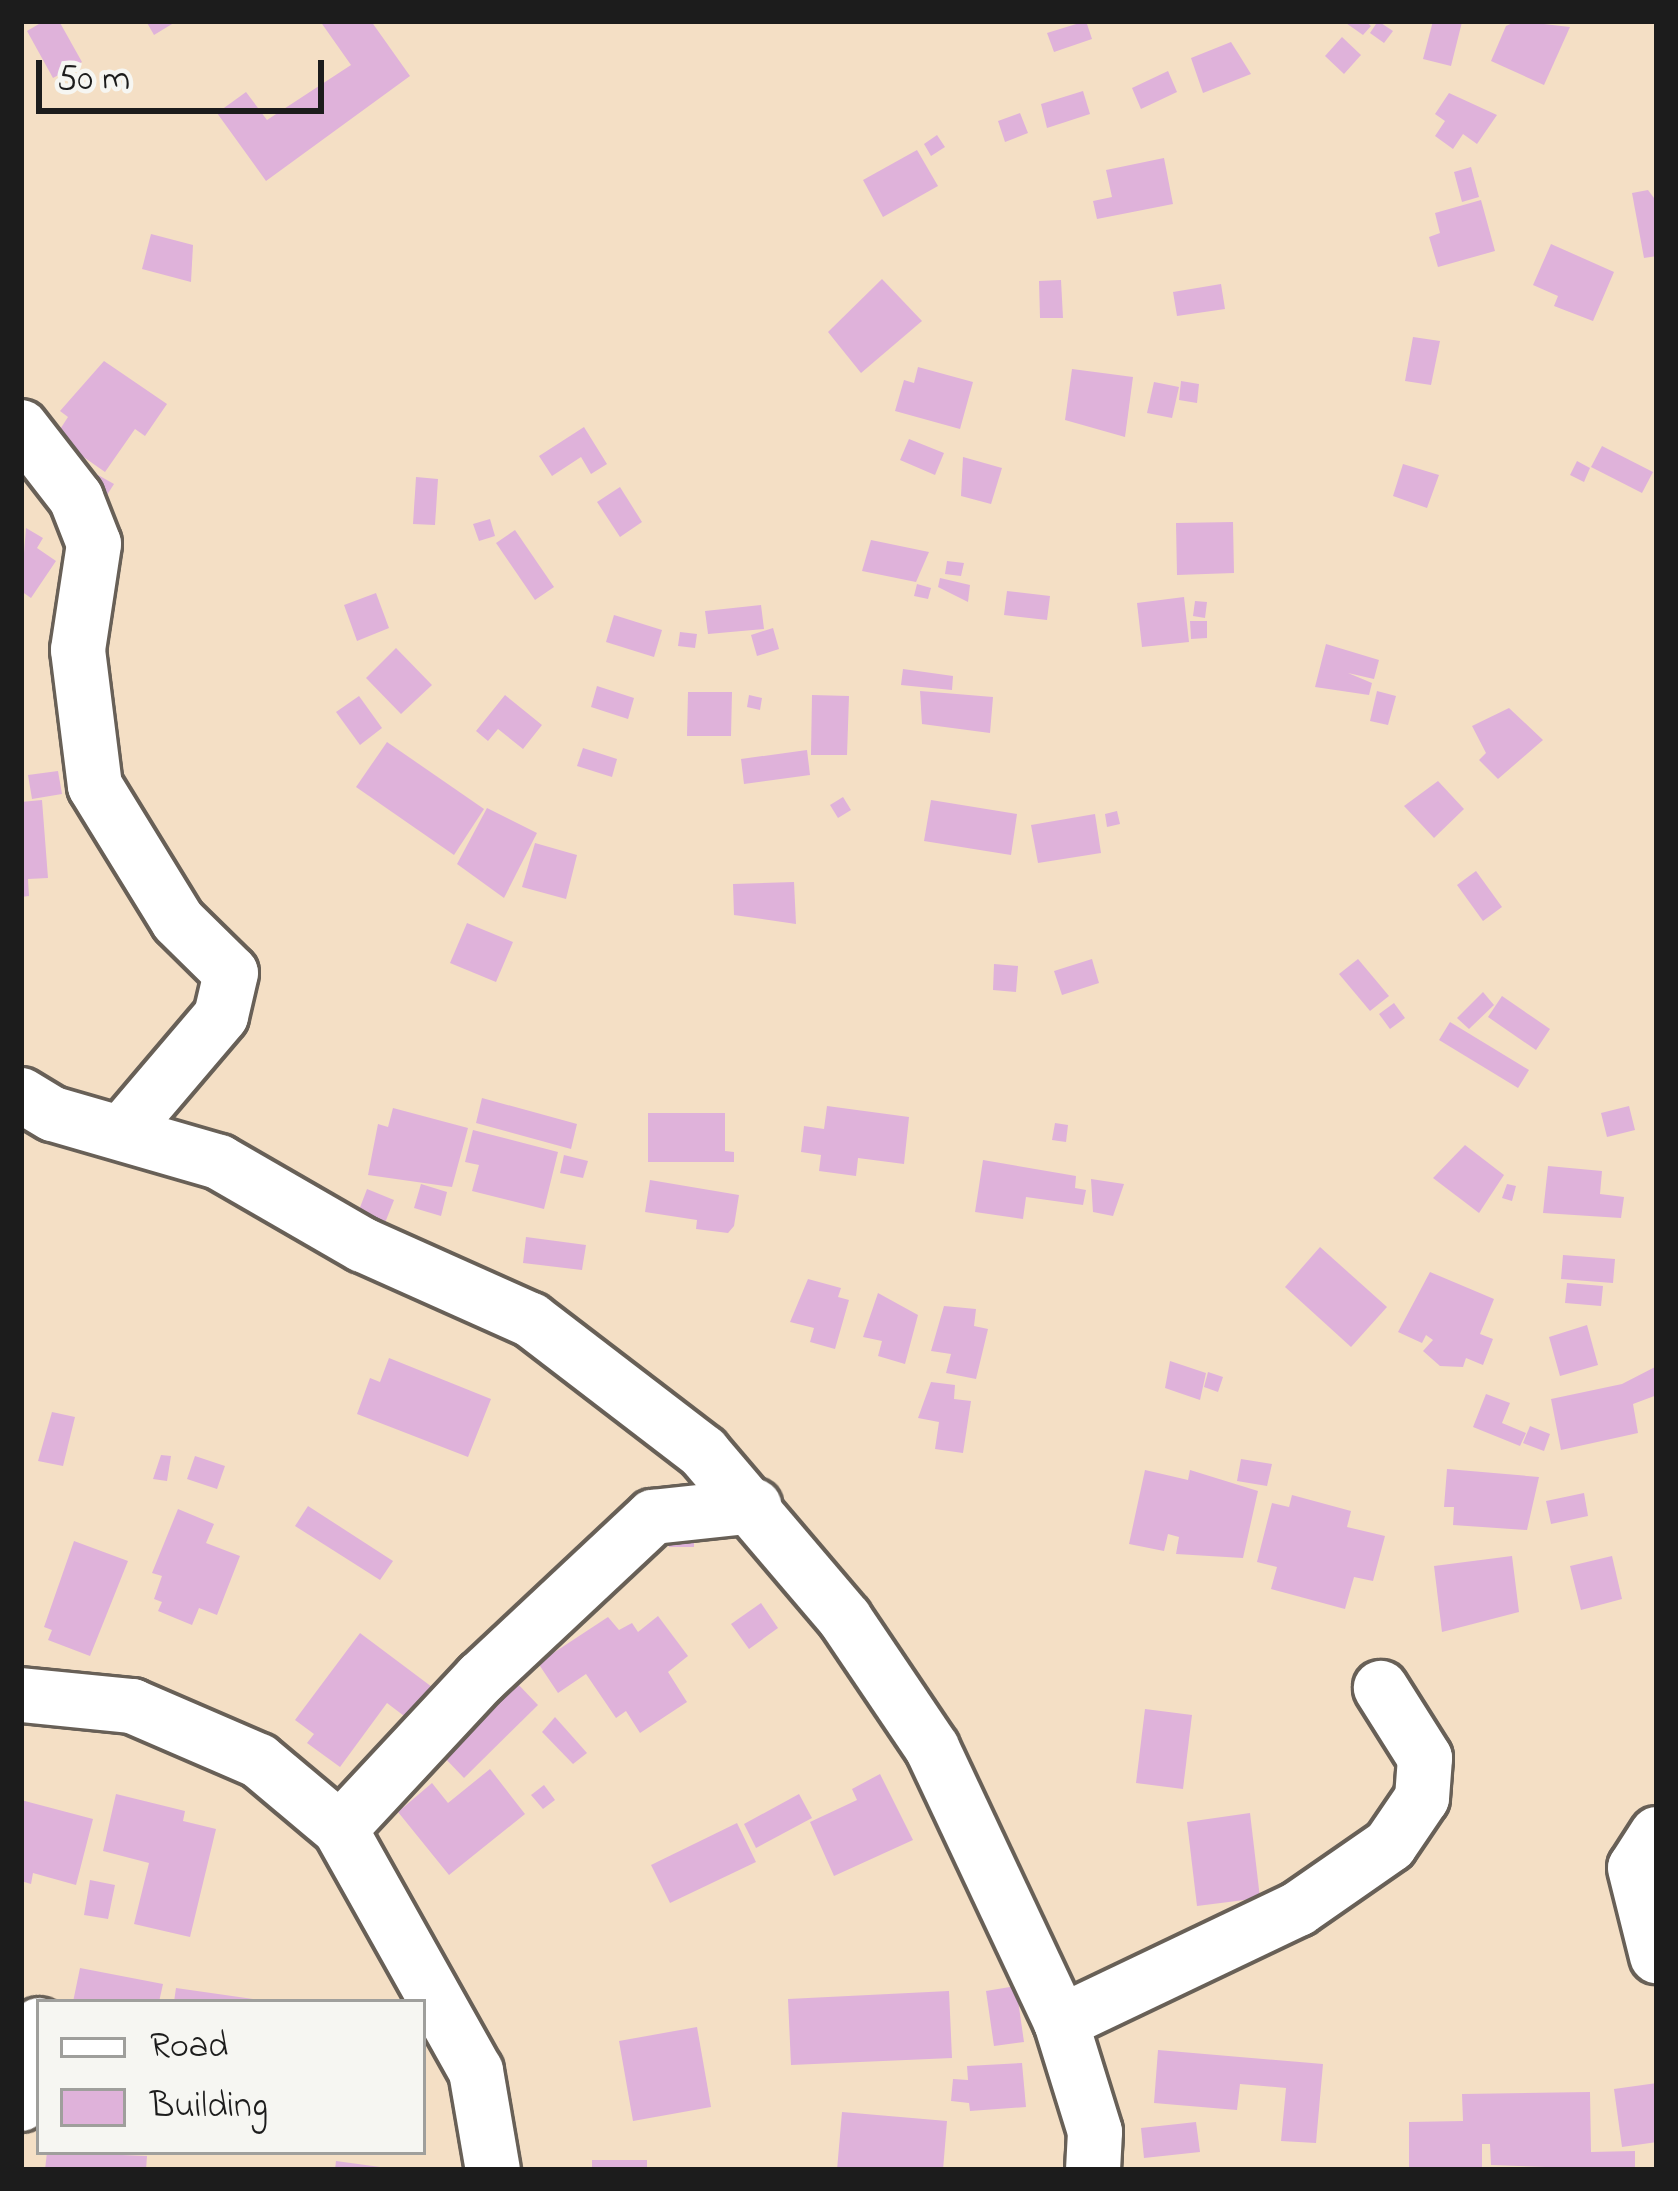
<!DOCTYPE html>
<html>
<head>
<meta charset="utf-8">
<style>
	body { margin:0 }
	#map { position:relative; width:1678px; height:2191px; overflow:hidden; background:#f4dfc5; font-family:"Indie Flower",sans-serif }
	div>[style] { position:absolute }
	[style*='--x'] { left:calc(var(--x)*1px); top:calc(var(--y)*1px); width:calc(var(--w)*1px); rotate:calc(var(--a)*1deg) }
	.building>* { inset:0; background:#dfb2da }
	.roads { filter:drop-shadow(3px 0 #686057) drop-shadow(-3px 0 #686057) drop-shadow(0 3px #686057) drop-shadow(0 -3px #686057) }
	.minor>* { height:54px; margin:-27px; padding:0 27px; transform-origin:27px; border-radius:27px; background:#fff }
	span { translate:-50% -50%; white-space:nowrap; text-align:center; line-height:1.15; -webkit-text-stroke:10px #f6f6f2; paint-order:stroke }
	.frame { position:absolute; inset:0; border:24px solid #1c1c1c; pointer-events:none }
	.legend { position:absolute; left:36px; top:1999px; width:390px; height:156px; box-sizing:border-box; background:#f6f6f2; border:3px solid #9f9f9c; margin:0; padding:15px 21px; list-style:none; font-size:36px; color:#1c1c1c }
	.legend li { display:flex; align-items:center; gap:24px; height:60px }
	.legend b { width:60px; border:3px solid #9f9f9c }
	.scale { position:absolute; left:36px; top:60px; width:288px; height:54px; box-sizing:border-box; border:6px solid #1c1c1c; border-top:0; padding-left:15px; font-size:36px; line-height:42px; white-space:nowrap; color:#1c1c1c; -webkit-text-stroke:9px #f6f6f2; paint-order:stroke }
</style>
</head>
<body>
<div id="map">
	<div class="building">
		<div style="clip-path:polygon(44px 21px,59px 21px,82px 62px,53px 78px,27px 31px)"></div>
		<div style="clip-path:polygon(146px 21px,177px 21px,154px 35px)"></div>
		<div style="clip-path:polygon(320px 21px,371px 21px,410px 76px,266px 181px,217px 113px,246px 92px,267px 120px,351px 65px)"></div>
		<div style="clip-path:polygon(1086px 21px,1092px 39px,1054px 52px,1047px 33px)"></div>
		<div style="clip-path:polygon(1343px 21px,1365px 21px,1371px 26px,1363px 35px)"></div>
		<div style="clip-path:polygon(1378px 21px,1393px 31px,1384px 43px,1370px 33px)"></div>
		<div style="clip-path:polygon(1433px 21px,1462px 22px,1451px 66px,1423px 59px)"></div>
		<div style="clip-path:polygon(1517px 21px,1570px 27px,1544px 85px,1491px 61px,1506px 26px)"></div>
		<div style="clip-path:polygon(1342px 37px,1361px 55px,1344px 74px,1325px 56px)"></div>
		<div style="clip-path:polygon(1231px 42px,1251px 74px,1203px 93px,1191px 58px)"></div>
		<div style="clip-path:polygon(1168px 71px,1177px 92px,1141px 109px,1132px 88px)"></div>
		<div style="clip-path:polygon(1083px 91px,1090px 114px,1047px 128px,1041px 104px)"></div>
		<div style="clip-path:polygon(1449px 93px,1497px 115px,1477px 144px,1463px 134px,1453px 149px,1435px 136px,1445px 121px,1435px 114px)"></div>
		<div style="clip-path:polygon(1020px 113px,1028px 133px,1005px 142px,998px 121px)"></div>
		<div style="clip-path:polygon(937px 135px,945px 147px,931px 156px,924px 144px)"></div>
		<div style="clip-path:polygon(917px 150px,938px 186px,883px 217px,863px 180px)"></div>
		<div style="clip-path:polygon(1164px 158px,1173px 204px,1097px 219px,1093px 201px,1112px 197px,1106px 170px)"></div>
		<div style="clip-path:polygon(1471px 167px,1479px 197px,1462px 202px,1454px 172px)"></div>
		<div style="clip-path:polygon(1648px 190px,1657px 202px,1657px 256px,1644px 258px,1632px 193px)"></div>
		<div style="clip-path:polygon(1481px 200px,1495px 251px,1438px 267px,1429px 237px,1440px 233px,1435px 213px)"></div>
		<div style="clip-path:polygon(151px 234px,193px 245px,191px 282px,142px 269px)"></div>
		<div style="clip-path:polygon(1551px 244px,1614px 272px,1593px 321px,1554px 306px,1558px 296px,1533px 285px)"></div>
		<div style="clip-path:polygon(882px 279px,922px 321px,861px 373px,828px 332px)"></div>
		<div style="clip-path:polygon(1061px 280px,1063px 318px,1040px 318px,1039px 281px)"></div>
		<div style="clip-path:polygon(1221px 284px,1225px 309px,1177px 316px,1173px 292px)"></div>
		<div style="clip-path:polygon(1413px 337px,1440px 341px,1431px 385px,1405px 381px)"></div>
		<div style="clip-path:polygon(104px 361px,167px 404px,145px 436px,135px 429px,105px 472px,55px 437px,68px 417px,60px 411px)"></div>
		<div style="clip-path:polygon(918px 367px,973px 382px,960px 429px,895px 411px,904px 380px,914px 383px)"></div>
		<div style="clip-path:polygon(1072px 369px,1133px 377px,1125px 437px,1065px 420px)"></div>
		<div style="clip-path:polygon(1181px 381px,1199px 384px,1197px 403px,1179px 400px)"></div>
		<div style="clip-path:polygon(1154px 382px,1179px 387px,1172px 418px,1147px 413px)"></div>
		<div style="clip-path:polygon(584px 427px,607px 464px,591px 474px,581px 457px,552px 476px,539px 456px)"></div>
		<div style="clip-path:polygon(909px 439px,944px 453px,935px 475px,900px 460px)"></div>
		<div style="clip-path:polygon(1602px 446px,1653px 472px,1642px 493px,1591px 467px)"></div>
		<div style="clip-path:polygon(963px 457px,1002px 468px,991px 504px,961px 496px)"></div>
		<div style="clip-path:polygon(1577px 461px,1590px 468px,1584px 482px,1570px 475px)"></div>
		<div style="clip-path:polygon(1403px 464px,1439px 475px,1427px 508px,1393px 496px)"></div>
		<div style="clip-path:polygon(98px 475px,114px 484px,98px 509px,90px 488px)"></div>
		<div style="clip-path:polygon(416px 477px,438px 479px,435px 525px,413px 524px)"></div>
		<div style="clip-path:polygon(620px 487px,642px 522px,620px 537px,597px 502px)"></div>
		<div style="clip-path:polygon(490px 519px,495px 536px,479px 541px,473px 524px)"></div>
		<div style="clip-path:polygon(1233px 522px,1234px 573px,1177px 575px,1176px 523px)"></div>
		<div style="clip-path:polygon(26px 528px,43px 538px,37px 548px,56px 561px,31px 598px,21px 591px)"></div>
		<div style="clip-path:polygon(515px 530px,554px 587px,535px 600px,496px 543px)"></div>
		<div style="clip-path:polygon(871px 540px,929px 552px,916px 582px,862px 571px)"></div>
		<div style="clip-path:polygon(947px 561px,964px 563px,961px 576px,945px 574px)"></div>
		<div style="clip-path:polygon(940px 578px,970px 585px,968px 602px,938px 587px)"></div>
		<div style="clip-path:polygon(917px 584px,931px 588px,928px 599px,914px 596px)"></div>
		<div style="clip-path:polygon(1007px 591px,1050px 596px,1047px 620px,1004px 615px)"></div>
		<div style="clip-path:polygon(376px 593px,389px 628px,357px 641px,344px 605px)"></div>
		<div style="clip-path:polygon(1184px 597px,1189px 642px,1142px 647px,1137px 603px)"></div>
		<div style="clip-path:polygon(1195px 601px,1207px 602px,1205px 618px,1193px 616px)"></div>
		<div style="clip-path:polygon(761px 605px,764px 629px,708px 634px,705px 611px)"></div>
		<div style="clip-path:polygon(614px 615px,662px 630px,654px 657px,606px 642px)"></div>
		<div style="clip-path:polygon(1190px 621px,1207px 621px,1207px 638px,1191px 639px)"></div>
		<div style="clip-path:polygon(773px 628px,779px 649px,757px 656px,751px 635px)"></div>
		<div style="clip-path:polygon(680px 632px,697px 634px,695px 648px,678px 646px)"></div>
		<div style="clip-path:polygon(1326px 644px,1379px 660px,1374px 679px,1348px 673px,1372px 683px,1369px 695px,1315px 687px)"></div>
		<div style="clip-path:polygon(396px 648px,432px 685px,401px 714px,366px 678px)"></div>
		<div style="clip-path:polygon(903px 669px,953px 676px,952px 690px,901px 685px)"></div>
		<div style="clip-path:polygon(597px 686px,634px 698px,628px 719px,591px 707px)"></div>
		<div style="clip-path:polygon(920px 691px,993px 697px,990px 733px,922px 724px)"></div>
		<div style="clip-path:polygon(1377px 691px,1396px 696px,1388px 725px,1370px 721px)"></div>
		<div style="clip-path:polygon(688px 692px,732px 692px,731px 736px,687px 736px)"></div>
		<div style="clip-path:polygon(505px 695px,542px 725px,523px 749px,498px 729px,488px 741px,476px 731px)"></div>
		<div style="clip-path:polygon(749px 695px,762px 698px,760px 710px,747px 707px)"></div>
		<div style="clip-path:polygon(812px 695px,849px 696px,847px 755px,811px 755px)"></div>
		<div style="clip-path:polygon(359px 696px,382px 728px,360px 745px,336px 712px)"></div>
		<div style="clip-path:polygon(1509px 708px,1543px 740px,1498px 779px,1479px 760px,1486px 753px,1472px 726px)"></div>
		<div style="clip-path:polygon(387px 742px,484px 809px,454px 855px,356px 787px)"></div>
		<div style="clip-path:polygon(583px 748px,617px 759px,612px 777px,577px 766px)"></div>
		<div style="clip-path:polygon(807px 750px,810px 775px,744px 784px,741px 759px)"></div>
		<div style="clip-path:polygon(58px 771px,62px 794px,32px 799px,28px 775px)"></div>
		<div style="clip-path:polygon(1438px 781px,1464px 809px,1434px 838px,1404px 806px)"></div>
		<div style="clip-path:polygon(843px 797px,851px 810px,838px 818px,830px 805px)"></div>
		<div style="clip-path:polygon(42px 800px,48px 878px,28px 879px,29px 896px,21px 897px,21px 802px)"></div>
		<div style="clip-path:polygon(931px 800px,1017px 814px,1011px 855px,924px 841px)"></div>
		<div style="clip-path:polygon(487px 808px,537px 833px,504px 898px,457px 864px)"></div>
		<div style="clip-path:polygon(1117px 811px,1120px 824px,1107px 827px,1105px 814px)"></div>
		<div style="clip-path:polygon(1095px 814px,1101px 853px,1038px 863px,1031px 825px)"></div>
		<div style="clip-path:polygon(535px 843px,577px 855px,566px 899px,522px 887px)"></div>
		<div style="clip-path:polygon(1476px 871px,1502px 907px,1483px 921px,1457px 885px)"></div>
		<div style="clip-path:polygon(794px 882px,796px 924px,734px 915px,733px 884px)"></div>
		<div style="clip-path:polygon(467px 923px,513px 942px,496px 982px,450px 963px)"></div>
		<div style="clip-path:polygon(1092px 959px,1099px 983px,1062px 995px,1054px 971px)"></div>
		<div style="clip-path:polygon(1358px 959px,1389px 996px,1370px 1011px,1339px 974px)"></div>
		<div style="clip-path:polygon(994px 964px,1018px 966px,1016px 992px,993px 990px)"></div>
		<div style="clip-path:polygon(1483px 992px,1494px 1005px,1469px 1029px,1457px 1018px)"></div>
		<div style="clip-path:polygon(1502px 996px,1550px 1029px,1536px 1050px,1488px 1017px)"></div>
		<div style="clip-path:polygon(1394px 1003px,1405px 1018px,1390px 1029px,1379px 1014px)"></div>
		<div style="clip-path:polygon(1450px 1022px,1529px 1070px,1518px 1088px,1439px 1040px)"></div>
		<div style="clip-path:polygon(482px 1098px,577px 1124px,571px 1149px,476px 1123px)"></div>
		<div style="clip-path:polygon(827px 1106px,909px 1117px,904px 1164px,858px 1158px,856px 1176px,819px 1171px,821px 1155px,801px 1152px,804px 1126px,824px 1129px)"></div>
		<div style="clip-path:polygon(1629px 1106px,1635px 1130px,1607px 1137px,1601px 1113px)"></div>
		<div style="clip-path:polygon(393px 1108px,468px 1128px,452px 1187px,368px 1175px,378px 1124px,388px 1127px)"></div>
		<div style="clip-path:polygon(648px 1113px,725px 1113px,725px 1151px,734px 1152px,734px 1162px,648px 1162px)"></div>
		<div style="clip-path:polygon(1055px 1123px,1068px 1125px,1066px 1142px,1052px 1140px)"></div>
		<div style="clip-path:polygon(473px 1130px,558px 1152px,544px 1209px,472px 1191px,479px 1165px,465px 1162px)"></div>
		<div style="clip-path:polygon(1465px 1145px,1504px 1175px,1479px 1213px,1433px 1178px)"></div>
		<div style="clip-path:polygon(564px 1155px,588px 1161px,583px 1178px,560px 1173px)"></div>
		<div style="clip-path:polygon(983px 1160px,1076px 1176px,1075px 1188px,1086px 1190px,1083px 1205px,1026px 1197px,1023px 1219px,975px 1212px)"></div>
		<div style="clip-path:polygon(1548px 1166px,1602px 1171px,1600px 1194px,1624px 1197px,1621px 1218px,1543px 1213px)"></div>
		<div style="clip-path:polygon(1091px 1179px,1124px 1184px,1113px 1216px,1093px 1212px)"></div>
		<div style="clip-path:polygon(650px 1180px,739px 1195px,734px 1226px,728px 1233px,696px 1229px,697px 1220px,645px 1212px)"></div>
		<div style="clip-path:polygon(421px 1184px,447px 1192px,441px 1216px,414px 1208px)"></div>
		<div style="clip-path:polygon(1507px 1184px,1516px 1186px,1512px 1201px,1502px 1198px)"></div>
		<div style="clip-path:polygon(367px 1189px,394px 1200px,383px 1228px,356px 1218px)"></div>
		<div style="clip-path:polygon(526px 1237px,586px 1245px,582px 1270px,523px 1263px)"></div>
		<div style="clip-path:polygon(1320px 1247px,1387px 1307px,1351px 1347px,1285px 1287px)"></div>
		<div style="clip-path:polygon(1563px 1255px,1615px 1259px,1613px 1283px,1561px 1279px)"></div>
		<div style="clip-path:polygon(1430px 1272px,1494px 1299px,1480px 1334px,1493px 1339px,1483px 1365px,1466px 1358px,1463px 1367px,1440px 1366px,1423px 1351px,1433px 1340px,1426px 1335px,1422px 1343px,1398px 1332px)"></div>
		<div style="clip-path:polygon(808px 1279px,841px 1288px,838px 1297px,849px 1300px,835px 1349px,810px 1342px,814px 1328px,790px 1322px)"></div>
		<div style="clip-path:polygon(1567px 1283px,1603px 1286px,1601px 1306px,1565px 1303px)"></div>
		<div style="clip-path:polygon(878px 1293px,918px 1315px,905px 1364px,878px 1356px,882px 1341px,863px 1337px)"></div>
		<div style="clip-path:polygon(944px 1306px,976px 1309px,974px 1326px,988px 1329px,976px 1379px,946px 1373px,951px 1354px,931px 1351px)"></div>
		<div style="clip-path:polygon(1587px 1325px,1598px 1365px,1560px 1376px,1549px 1337px)"></div>
		<div style="clip-path:polygon(389px 1358px,491px 1399px,468px 1457px,357px 1414px,370px 1378px,380px 1382px)"></div>
		<div style="clip-path:polygon(1170px 1361px,1206px 1373px,1200px 1400px,1165px 1388px)"></div>
		<div style="clip-path:polygon(1657px 1366px,1657px 1395px,1633px 1404px,1638px 1433px,1561px 1450px,1551px 1399px,1622px 1384px)"></div>
		<div style="clip-path:polygon(1208px 1372px,1223px 1377px,1218px 1392px,1204px 1387px)"></div>
		<div style="clip-path:polygon(931px 1382px,955px 1385px,954px 1399px,971px 1401px,963px 1453px,935px 1449px,939px 1422px,918px 1418px)"></div>
		<div style="clip-path:polygon(1486px 1394px,1510px 1403px,1502px 1423px,1526px 1433px,1520px 1446px,1473px 1427px)"></div>
		<div style="clip-path:polygon(52px 1412px,75px 1417px,63px 1466px,38px 1461px)"></div>
		<div style="clip-path:polygon(1530px 1426px,1550px 1434px,1544px 1451px,1523px 1443px)"></div>
		<div style="clip-path:polygon(161px 1455px,171px 1456px,167px 1481px,153px 1479px)"></div>
		<div style="clip-path:polygon(195px 1456px,225px 1466px,217px 1489px,187px 1479px)"></div>
		<div style="clip-path:polygon(1241px 1459px,1272px 1464px,1267px 1486px,1237px 1481px)"></div>
		<div style="clip-path:polygon(1447px 1469px,1539px 1477px,1527px 1530px,1453px 1525px,1454px 1507px,1444px 1507px)"></div>
		<div style="clip-path:polygon(1145px 1470px,1188px 1480px,1190px 1470px,1258px 1491px,1243px 1558px,1176px 1554px,1179px 1537px,1168px 1534px,1164px 1551px,1129px 1544px)"></div>
		<div style="clip-path:polygon(1584px 1493px,1588px 1516px,1551px 1524px,1546px 1501px)"></div>
		<div style="clip-path:polygon(1292px 1495px,1351px 1511px,1347px 1527px,1385px 1536px,1373px 1581px,1354px 1577px,1345px 1609px,1271px 1589px,1277px 1567px,1257px 1562px,1272px 1503px,1289px 1507px)"></div>
		<div style="clip-path:polygon(308px 1506px,393px 1561px,380px 1580px,295px 1526px)"></div>
		<div style="clip-path:polygon(178px 1509px,214px 1524px,206px 1543px,240px 1556px,217px 1615px,199px 1608px,192px 1625px,158px 1611px,162px 1602px,154px 1599px,162px 1576px,152px 1573px)"></div>
		<div style="clip-path:polygon(670px 1525px,694px 1526px,694px 1547px,669px 1547px)"></div>
		<div style="clip-path:polygon(74px 1541px,128px 1561px,90px 1656px,48px 1640px,52px 1630px,44px 1627px)"></div>
		<div style="clip-path:polygon(1512px 1556px,1519px 1612px,1442px 1632px,1434px 1566px)"></div>
		<div style="clip-path:polygon(1612px 1556px,1622px 1599px,1581px 1610px,1570px 1566px)"></div>
		<div style="clip-path:polygon(761px 1603px,778px 1628px,749px 1649px,731px 1624px)"></div>
		<div style="clip-path:polygon(658px 1616px,688px 1656px,668px 1672px,687px 1702px,640px 1733px,626px 1711px,616px 1718px,586px 1674px,558px 1693px,538px 1663px,608px 1617px,619px 1630px,632px 1623px,638px 1632px)"></div>
		<div style="clip-path:polygon(360px 1633px,440px 1693px,416px 1725px,387px 1703px,340px 1767px,307px 1743px,314px 1734px,295px 1720px)"></div>
		<div style="clip-path:polygon(515px 1681px,538px 1705px,464px 1778px,441px 1754px)"></div>
		<div style="clip-path:polygon(1145px 1709px,1192px 1715px,1183px 1789px,1136px 1783px)"></div>
		<div style="clip-path:polygon(555px 1717px,587px 1753px,573px 1764px,542px 1732px)"></div>
		<div style="clip-path:polygon(490px 1769px,525px 1814px,449px 1875px,398px 1812px,432px 1783px,448px 1803px)"></div>
		<div style="clip-path:polygon(880px 1774px,913px 1840px,834px 1876px,810px 1822px,857px 1800px,852px 1789px)"></div>
		<div style="clip-path:polygon(544px 1785px,555px 1800px,543px 1809px,531px 1795px)"></div>
		<div style="clip-path:polygon(116px 1794px,185px 1811px,183px 1821px,216px 1829px,190px 1937px,134px 1924px,149px 1863px,103px 1851px)"></div>
		<div style="clip-path:polygon(799px 1794px,812px 1818px,756px 1848px,744px 1824px)"></div>
		<div style="clip-path:polygon(21px 1800px,93px 1819px,76px 1885px,33px 1873px,31px 1884px,21px 1881px)"></div>
		<div style="clip-path:polygon(1250px 1813px,1260px 1898px,1197px 1906px,1187px 1822px)"></div>
		<div style="clip-path:polygon(737px 1823px,756px 1862px,670px 1903px,651px 1865px)"></div>
		<div style="clip-path:polygon(90px 1880px,115px 1885px,108px 1919px,84px 1915px)"></div>
		<div style="clip-path:polygon(80px 1968px,163px 1984px,159px 2002px,73px 2002px)"></div>
		<div style="clip-path:polygon(1016px 1986px,1024px 2042px,994px 2046px,986px 1991px)"></div>
		<div style="clip-path:polygon(176px 1988px,253px 1999px,253px 2002px,174px 2002px)"></div>
		<div style="clip-path:polygon(949px 1991px,952px 2058px,791px 2065px,788px 1999px)"></div>
		<div style="clip-path:polygon(697px 2027px,711px 2107px,633px 2121px,619px 2041px)"></div>
		<div style="clip-path:polygon(1158px 2050px,1323px 2064px,1316px 2143px,1281px 2141px,1286px 2088px,1240px 2084px,1237px 2110px,1154px 2103px)"></div>
		<div style="clip-path:polygon(1022px 2063px,1026px 2107px,970px 2111px,969px 2103px,951px 2101px,953px 2079px,968px 2080px,967px 2066px)"></div>
		<div style="clip-path:polygon(1657px 2083px,1657px 2142px,1622px 2147px,1614px 2089px)"></div>
		<div style="clip-path:polygon(1590px 2092px,1591px 2152px,1635px 2151px,1635px 2170px,1491px 2165px,1490px 2144px,1482px 2144px,1482px 2170px,1409px 2170px,1409px 2122px,1463px 2121px,1462px 2094px)"></div>
		<div style="clip-path:polygon(842px 2112px,947px 2121px,943px 2170px,837px 2170px)"></div>
		<div style="clip-path:polygon(1196px 2122px,1200px 2152px,1144px 2158px,1141px 2128px)"></div>
		<div style="clip-path:polygon(47px 2152px,147px 2156px,146px 2170px,45px 2170px)"></div>
		<div style="clip-path:polygon(592px 2160px,647px 2160px,647px 2170px,592px 2170px)"></div>
		<div style="clip-path:polygon(336px 2161px,380px 2167px,380px 2170px,335px 2170px)"></div>
	</div>
	<div class="roads">
		<div class="minor">
			<div style="--x:21;--y:427;--w:90;--a:52.2"></div>
			<div style="--x:76;--y:498;--w:49;--a:68.6"></div>
			<div style="--x:94;--y:544;--w:107;--a:98.6"></div>
			<div style="--x:78;--y:650;--w:137;--a:82.9"></div>
			<div style="--x:95;--y:786;--w:158;--a:58.4"></div>
			<div style="--x:178;--y:921;--w:74;--a:44.5"></div>
			<div style="--x:231;--y:973;--w:44;--a:103.1"></div>
			<div style="--x:221;--y:1016;--w:151;--a:130.4"></div>
			<div style="--x:21;--y:1095;--w:37;--a:31"></div>
			<div style="--x:53;--y:1114;--w:173;--a:16.1"></div>
			<div style="--x:219;--y:1162;--w:166;--a:30"></div>
			<div style="--x:363;--y:1245;--w:184;--a:24.1"></div>
			<div style="--x:531;--y:1320;--w:217;--a:37.5"></div>
			<div style="--x:703;--y:1452;--w:219;--a:49.6"></div>
			<div style="--x:845;--y:1619;--w:156;--a:56"></div>
			<div style="--x:932;--y:1748;--w:303;--a:64.8"></div>
			<div style="--x:1061;--y:2022;--w:115;--a:72.8"></div>
			<div style="--x:1095;--y:2132;--w:38;--a:93"></div>
			<div style="--x:21;--y:1695;--w:112;--a:5.7"></div>
			<div style="--x:132;--y:1706;--w:138;--a:23.4"></div>
			<div style="--x:259;--y:1761;--w:106;--a:40"></div>
			<div style="--x:340;--y:1829;--w:278;--a:60.7"></div>
			<div style="--x:476;--y:2071;--w:100;--a:80.3"></div>
			<div style="--x:340;--y:1829;--w:207;--a:-47"></div>
			<div style="--x:481;--y:1678;--w:236;--a:-43.1"></div>
			<div style="--x:653;--y:1517;--w:102;--a:-6.2"></div>
			<div style="--x:1657;--y:1834;--w:40;--a:122.9"></div>
			<div style="--x:1635;--y:1868;--w:91;--a:76"></div>
			<div style="--x:1061;--y:2022;--w:263;--a:-25.5"></div>
			<div style="--x:1298;--y:1909;--w:112;--a:-34.8"></div>
			<div style="--x:1390;--y:1845;--w:57;--a:-55.8"></div>
			<div style="--x:1422;--y:1798;--w:40;--a:-85.7"></div>
			<div style="--x:1425;--y:1758;--w:83;--a:-122.2"></div>
			<div style="--x:21;--y:2104;--w:81;--a:-77.2"></div>
		</div>
	</div>
	<div class="frame"></div>
	<ul class="legend">
	<li><b style="height:15px;background:#fff"></b>Road</li>
	<li><b style="height:33px;background:#dfb2da"></b>Building</li>
	</ul>
	<div class="scale">50 m</div>
</div>
</body>
</html>
